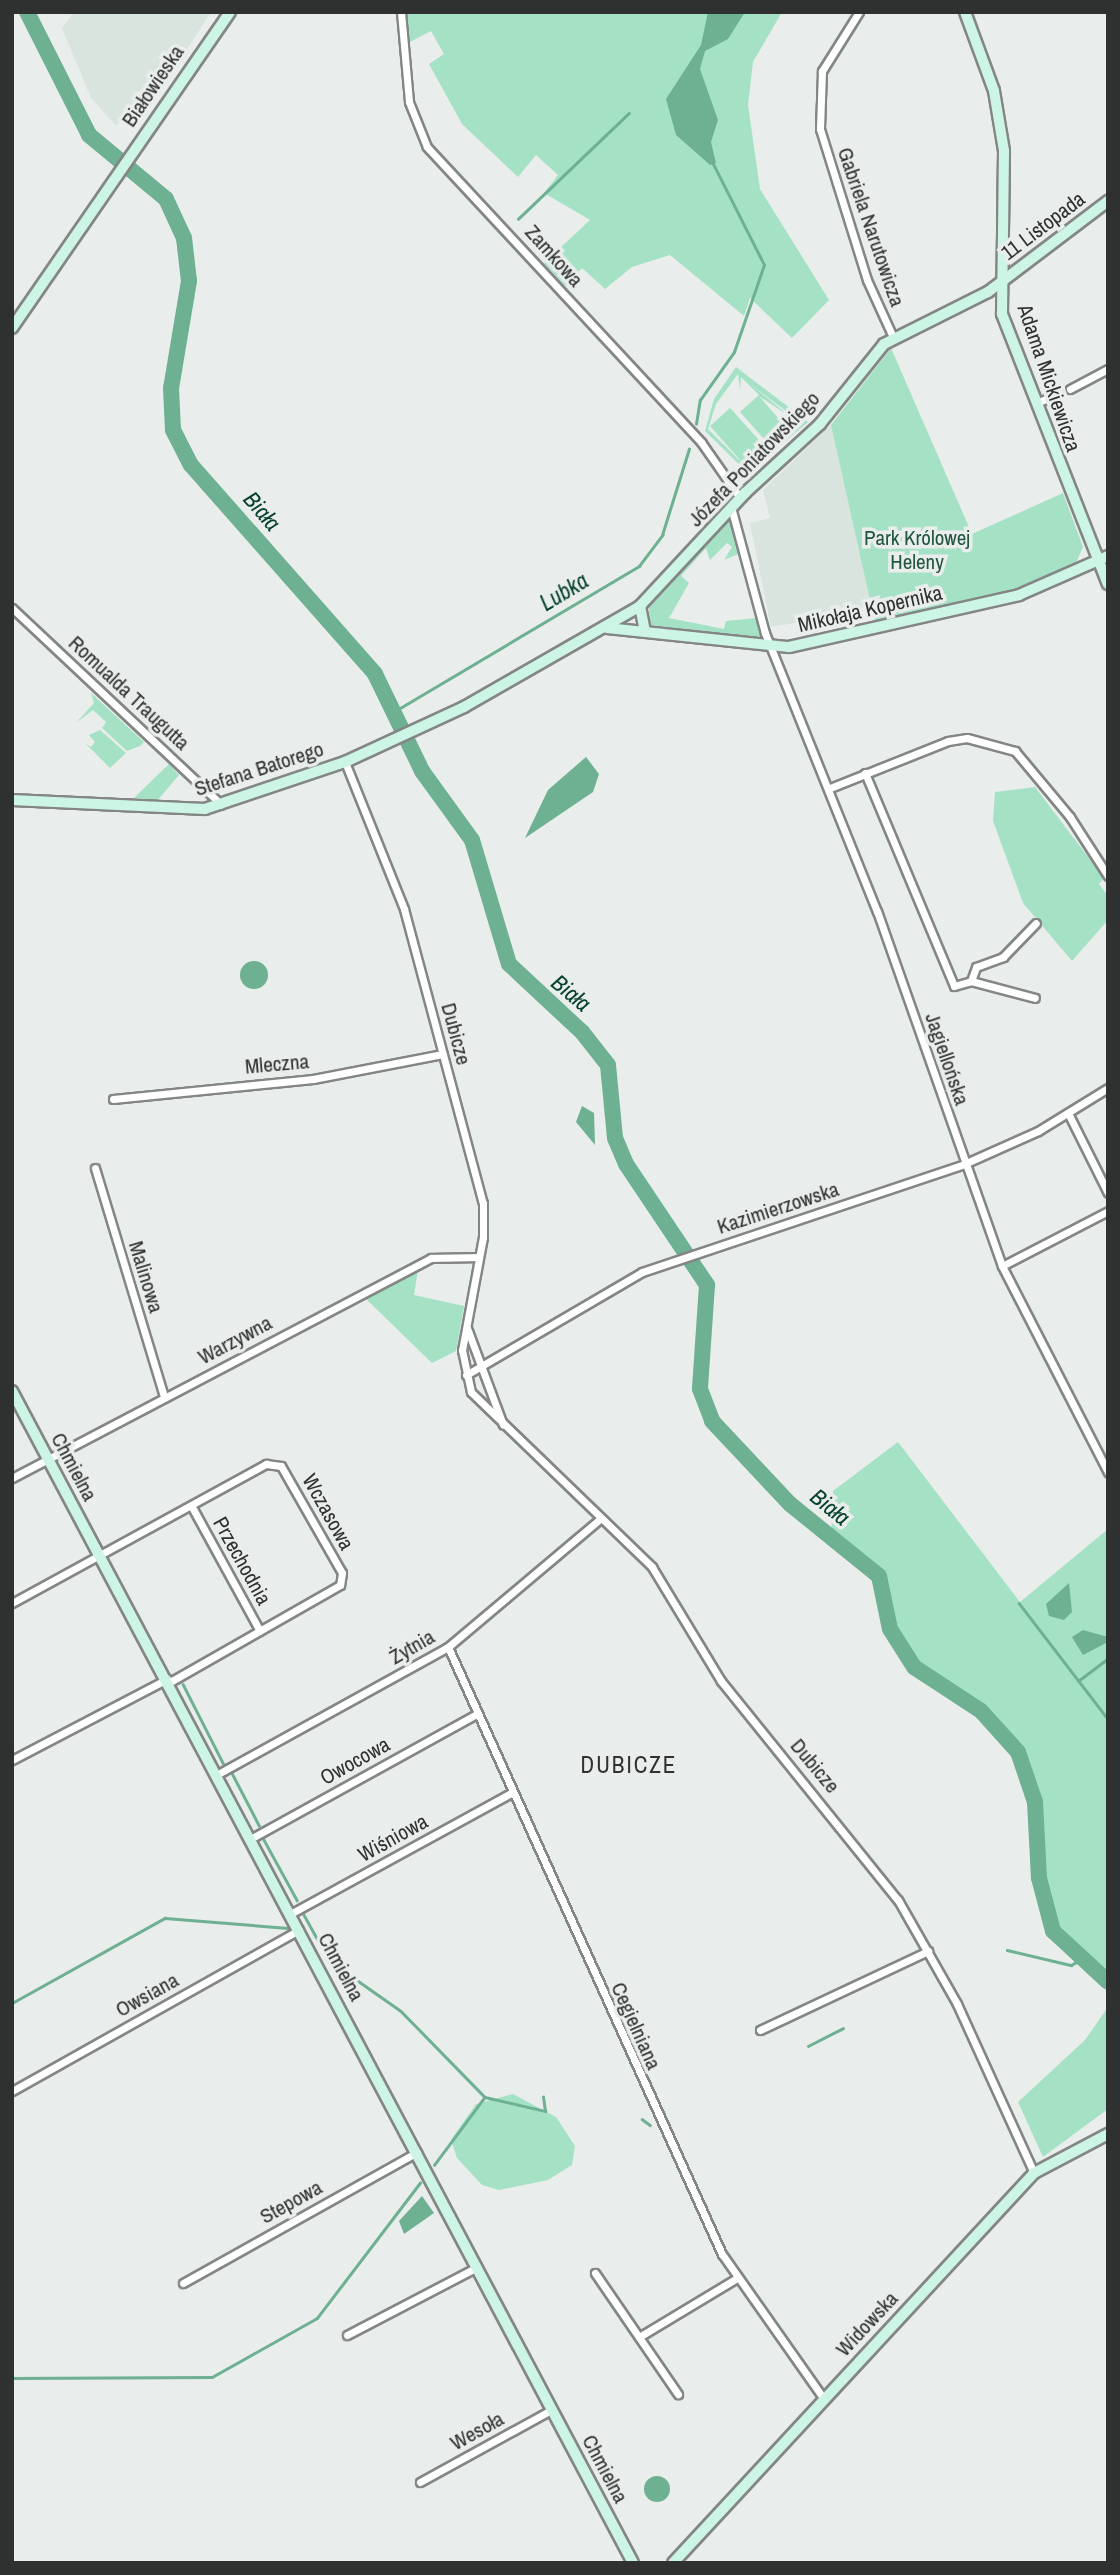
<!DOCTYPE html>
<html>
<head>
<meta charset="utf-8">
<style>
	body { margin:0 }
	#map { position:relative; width:1120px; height:2575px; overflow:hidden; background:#e9edeb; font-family:"Archivo Narrow",sans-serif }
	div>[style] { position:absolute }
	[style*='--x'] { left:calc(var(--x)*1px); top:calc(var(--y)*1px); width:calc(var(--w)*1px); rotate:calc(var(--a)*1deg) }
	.built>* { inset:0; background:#d9e4de }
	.green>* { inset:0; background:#a5e2c5 }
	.water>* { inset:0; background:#6db092 }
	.round { border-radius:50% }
	.stream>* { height:2.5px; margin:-1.25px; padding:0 1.25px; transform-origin:1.25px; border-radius:1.25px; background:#6db092 }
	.river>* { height:16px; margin:-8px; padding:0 8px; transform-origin:8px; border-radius:8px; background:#6db092 }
	.street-tunnel>* { height:7px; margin-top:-3.5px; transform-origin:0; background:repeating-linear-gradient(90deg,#c4c7c6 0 7px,transparent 0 10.5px) }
	.roads { filter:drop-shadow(2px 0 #838685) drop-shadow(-2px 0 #838685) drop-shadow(0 2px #838685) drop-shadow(0 -2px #838685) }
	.street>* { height:7px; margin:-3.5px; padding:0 3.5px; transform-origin:3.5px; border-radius:3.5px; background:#fff }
	.secondary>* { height:10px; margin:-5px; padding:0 5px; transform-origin:5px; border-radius:5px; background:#cdf5e5 }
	span { translate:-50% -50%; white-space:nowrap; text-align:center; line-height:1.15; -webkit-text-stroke:7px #e9edeb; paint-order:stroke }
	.street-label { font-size:21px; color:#2f3130 }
	.park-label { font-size:21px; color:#20553f }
	.water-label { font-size:23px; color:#06412d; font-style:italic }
	.neighbourhood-label { font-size:23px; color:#2f3130; letter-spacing:2px }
	.frame { position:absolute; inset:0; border:14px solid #2f3130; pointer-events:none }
</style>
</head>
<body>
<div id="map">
	<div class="built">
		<div style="clip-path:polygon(74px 12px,211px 12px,174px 69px,164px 62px,116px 126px,91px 98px,62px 28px)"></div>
		<div style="clip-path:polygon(831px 425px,872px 606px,862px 608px,864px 619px,821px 628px,819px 621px,806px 621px,771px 627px,750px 523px,770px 518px,763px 490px)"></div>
	</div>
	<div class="green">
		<div style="clip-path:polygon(406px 12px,782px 12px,753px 62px,748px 105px,760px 189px,829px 300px,792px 338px,750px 298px,744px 316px,670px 255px,632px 267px,605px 289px,582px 268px,565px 286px,544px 263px,590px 220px,544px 193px,558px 175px,536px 155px,518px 177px,462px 124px,429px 64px,444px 54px,431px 31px,410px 42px)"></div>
		<div style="clip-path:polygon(891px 348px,972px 534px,1063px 493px,1083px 547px,1076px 563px,1017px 589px,875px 622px,831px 425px)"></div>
		<div style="clip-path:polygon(evenodd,736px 367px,808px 422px,748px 473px,705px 431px,714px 399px,736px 367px,738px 374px,740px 390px,741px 377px,759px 395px,740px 412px,765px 440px,783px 424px,759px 396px,792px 418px,750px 384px,795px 418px,796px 423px,748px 469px,708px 429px,716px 404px,738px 374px)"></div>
		<div style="clip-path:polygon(730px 408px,768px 450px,747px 468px,710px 426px)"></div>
		<div style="clip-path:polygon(728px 518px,741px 553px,724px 560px,732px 547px,727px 543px,710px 560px,706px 548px,681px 576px,689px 583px,669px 618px,724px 629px,726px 621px,757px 618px,761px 639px,650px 625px,649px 608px)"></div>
		<div style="clip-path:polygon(91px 693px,144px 742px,140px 746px,127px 751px,102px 728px,106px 722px,93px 710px,76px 723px,94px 703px)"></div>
		<div style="clip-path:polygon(100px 730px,126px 753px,110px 768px,85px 743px,91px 747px,95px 742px,89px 735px)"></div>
		<div style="clip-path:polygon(169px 764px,179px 775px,157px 801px,134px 798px)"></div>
		<div style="clip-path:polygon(1035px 787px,1104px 878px,1099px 884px,1108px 896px,1108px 920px,1072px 961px,1023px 903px,993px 821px,995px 792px)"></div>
		<div style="clip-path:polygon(418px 1270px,414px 1295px,464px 1306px,456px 1351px,432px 1363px,366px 1299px)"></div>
		<div style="clip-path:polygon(898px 1442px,1020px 1602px,1108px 1529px,1108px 1982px,1053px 1931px,1039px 1878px,1035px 1802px,1018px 1753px,981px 1711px,914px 1667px,890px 1629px,878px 1576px,831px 1537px,833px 1491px)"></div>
		<div style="clip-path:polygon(1108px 2007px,1108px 2109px,1043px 2157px,1018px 2102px,1085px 2040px)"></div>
		<div style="clip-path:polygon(513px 2094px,556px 2117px,575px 2146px,572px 2165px,548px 2180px,499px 2190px,482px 2185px,457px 2158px,451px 2140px,476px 2104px)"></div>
	</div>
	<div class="water">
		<div style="clip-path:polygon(708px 12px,745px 12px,728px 39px,705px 51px,700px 69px,718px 120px,711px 142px,716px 163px,710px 165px,676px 135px,666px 99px,701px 45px)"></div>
		<div style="clip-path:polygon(586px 757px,599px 774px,593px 792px,525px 838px,548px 790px)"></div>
		<div class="round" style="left:240px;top:961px;width:28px;height:28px"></div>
		<div style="clip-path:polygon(582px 1106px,594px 1113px,595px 1145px,576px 1122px)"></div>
		<div style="clip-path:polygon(1069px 1583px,1072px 1612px,1064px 1620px,1049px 1616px,1046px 1604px)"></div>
		<div style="clip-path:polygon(1083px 1630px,1108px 1637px,1108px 1642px,1083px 1655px,1072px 1637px)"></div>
		<div style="clip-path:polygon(422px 2196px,434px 2213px,404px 2234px,399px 2221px)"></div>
		<div class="round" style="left:644px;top:2476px;width:26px;height:26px"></div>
	</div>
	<div class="stream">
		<div style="--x:518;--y:219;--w:153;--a:-43.7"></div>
		<div style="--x:696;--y:424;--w:24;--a:-81"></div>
		<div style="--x:700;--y:400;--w:59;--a:-54.7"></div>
		<div style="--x:734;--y:352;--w:92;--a:-71"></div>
		<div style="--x:764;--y:265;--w:113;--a:-116.8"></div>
		<div style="--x:395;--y:711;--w:284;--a:-30.7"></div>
		<div style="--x:639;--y:566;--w:39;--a:-53"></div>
		<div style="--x:662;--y:535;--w:90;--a:-72.6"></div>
		<div style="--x:1019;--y:1603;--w:146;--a:52.5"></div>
		<div style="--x:1078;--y:1681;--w:38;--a:-37"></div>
		<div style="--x:183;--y:1684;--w:89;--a:63.1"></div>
		<div style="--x:232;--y:1773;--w:59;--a:62.6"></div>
		<div style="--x:263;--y:1838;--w:71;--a:61.3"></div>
		<div style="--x:303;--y:1913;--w:37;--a:61"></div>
		<div style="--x:1007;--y:1950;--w:66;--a:13.2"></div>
		<div style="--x:1071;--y:1965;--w:10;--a:-29"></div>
		<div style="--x:327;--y:1959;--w:90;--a:35.1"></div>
		<div style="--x:401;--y:2011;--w:120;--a:45.7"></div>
		<div style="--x:485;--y:2097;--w:62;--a:13.1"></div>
		<div style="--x:545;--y:2111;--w:14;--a:-98"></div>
		<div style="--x:12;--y:2003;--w:175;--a:-29.1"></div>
		<div style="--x:165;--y:1918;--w:123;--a:4.6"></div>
		<div style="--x:808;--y:2046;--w:39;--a:-27"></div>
		<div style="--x:642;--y:2119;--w:10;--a:37"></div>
		<div style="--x:434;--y:2165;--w:84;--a:-53.3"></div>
		<div style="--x:12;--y:2378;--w:200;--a:-0.3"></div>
		<div style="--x:212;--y:2377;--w:120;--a:-29.3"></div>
		<div style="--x:317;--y:2318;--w:170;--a:-52.7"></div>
	</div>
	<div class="river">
		<div style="--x:27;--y:12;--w:138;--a:63.2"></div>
		<div style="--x:89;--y:135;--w:100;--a:39.7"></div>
		<div style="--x:166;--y:199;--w:43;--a:65.2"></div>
		<div style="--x:184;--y:238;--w:43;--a:83.4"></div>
		<div style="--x:189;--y:281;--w:109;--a:99.5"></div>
		<div style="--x:171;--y:388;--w:42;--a:87.3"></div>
		<div style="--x:173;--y:430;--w:39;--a:63"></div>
		<div style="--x:191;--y:465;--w:278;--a:48.6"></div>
		<div style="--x:375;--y:674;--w:108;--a:64.1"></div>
		<div style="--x:422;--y:771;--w:85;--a:54.1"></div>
		<div style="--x:472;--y:840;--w:129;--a:73.4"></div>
		<div style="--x:509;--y:964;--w:100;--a:43"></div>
		<div style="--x:582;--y:1032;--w:42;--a:51.8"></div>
		<div style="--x:608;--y:1065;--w:73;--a:84.5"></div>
		<div style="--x:615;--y:1138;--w:28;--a:67"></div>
		<div style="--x:626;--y:1164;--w:146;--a:56.2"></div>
		<div style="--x:707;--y:1285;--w:104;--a:93.9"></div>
		<div style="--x:700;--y:1389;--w:34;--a:69"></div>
		<div style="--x:712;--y:1421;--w:114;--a:46.8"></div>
		<div style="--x:790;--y:1504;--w:114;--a:39"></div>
		<div style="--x:879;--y:1576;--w:54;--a:78.3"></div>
		<div style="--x:890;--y:1629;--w:45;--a:57.7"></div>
		<div style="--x:914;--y:1667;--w:80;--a:33.3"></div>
		<div style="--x:981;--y:1711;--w:55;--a:47.9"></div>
		<div style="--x:1018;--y:1752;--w:53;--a:71.2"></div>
		<div style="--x:1035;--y:1802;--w:76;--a:87"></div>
		<div style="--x:1039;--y:1878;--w:55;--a:75.2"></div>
		<div style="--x:1053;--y:1931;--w:75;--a:42.8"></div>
	</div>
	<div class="street-tunnel">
		<div style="--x:1053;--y:396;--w:18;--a:-22"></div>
	</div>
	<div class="roads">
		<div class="street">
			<div style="--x:401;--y:12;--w:90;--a:84.9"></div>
			<div style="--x:409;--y:102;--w:48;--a:68.2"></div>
			<div style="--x:427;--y:147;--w:403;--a:47.1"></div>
			<div style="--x:701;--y:442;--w:68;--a:55.1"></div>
			<div style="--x:859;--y:12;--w:70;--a:122.1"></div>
			<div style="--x:822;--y:71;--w:58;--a:92"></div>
			<div style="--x:820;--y:129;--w:158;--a:72.7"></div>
			<div style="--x:867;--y:280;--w:63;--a:65.5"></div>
			<div style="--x:1070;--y:389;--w:43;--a:-27.8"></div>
			<div style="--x:1036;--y:403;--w:18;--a:-22"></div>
			<div style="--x:731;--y:507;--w:131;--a:74.9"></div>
			<div style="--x:765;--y:633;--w:300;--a:68.1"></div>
			<div style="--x:877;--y:911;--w:376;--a:70.6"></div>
			<div style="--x:1002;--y:1266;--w:232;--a:62.8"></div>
			<div style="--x:12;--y:608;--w:287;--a:43.2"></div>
			<div style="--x:345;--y:762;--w:158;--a:68.1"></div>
			<div style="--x:404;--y:909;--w:304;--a:75"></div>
			<div style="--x:483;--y:1203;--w:34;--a:90"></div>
			<div style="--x:483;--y:1237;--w:115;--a:100.5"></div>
			<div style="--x:462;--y:1350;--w:43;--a:77.9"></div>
			<div style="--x:471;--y:1392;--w:252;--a:44"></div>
			<div style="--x:652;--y:1567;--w:133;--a:58.8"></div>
			<div style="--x:721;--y:1681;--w:282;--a:51.1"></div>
			<div style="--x:898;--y:1900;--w:120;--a:60.4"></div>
			<div style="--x:957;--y:2004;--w:186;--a:65.5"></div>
			<div style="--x:865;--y:773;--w:231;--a:67.3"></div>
			<div style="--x:954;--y:986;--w:18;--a:-16"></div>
			<div style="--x:971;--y:981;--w:66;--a:14.9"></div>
			<div style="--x:830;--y:788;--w:127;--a:-21.7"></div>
			<div style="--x:948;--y:741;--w:19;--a:-9"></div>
			<div style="--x:967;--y:738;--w:50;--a:15.2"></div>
			<div style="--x:1015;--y:751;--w:86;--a:50.2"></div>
			<div style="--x:1070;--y:817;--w:70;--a:57.2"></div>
			<div style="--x:971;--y:981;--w:15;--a:-70"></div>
			<div style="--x:976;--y:967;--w:29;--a:-20"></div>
			<div style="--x:1003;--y:957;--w:47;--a:-45.9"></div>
			<div style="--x:113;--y:1099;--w:201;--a:-5.7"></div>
			<div style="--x:313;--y:1079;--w:132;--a:-10.9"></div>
			<div style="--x:1068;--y:1113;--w:89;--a:63.4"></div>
			<div style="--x:95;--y:1168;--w:238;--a:73.2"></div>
			<div style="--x:1002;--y:1266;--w:119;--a:-27.4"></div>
			<div style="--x:467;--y:1328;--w:103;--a:69.6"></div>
			<div style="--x:466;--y:1375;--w:204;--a:-30.3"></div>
			<div style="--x:642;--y:1272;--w:340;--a:-18.5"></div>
			<div style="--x:964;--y:1164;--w:81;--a:-24"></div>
			<div style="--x:1038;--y:1131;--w:82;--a:-31.6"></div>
			<div style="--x:12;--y:1478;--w:473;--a:-27.7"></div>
			<div style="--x:431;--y:1258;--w:48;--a:-1.2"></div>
			<div style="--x:192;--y:1507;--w:141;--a:61.3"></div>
			<div style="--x:12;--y:1603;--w:290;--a:-28.7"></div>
			<div style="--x:266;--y:1464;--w:15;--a:8"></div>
			<div style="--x:281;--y:1466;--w:123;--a:60.3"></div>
			<div style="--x:342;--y:1573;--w:12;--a:99"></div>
			<div style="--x:340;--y:1585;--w:196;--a:150.3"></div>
			<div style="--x:448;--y:1647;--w:666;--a:65.71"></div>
			<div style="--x:722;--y:2254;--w:177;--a:54.9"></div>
			<div style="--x:12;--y:1760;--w:175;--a:-27.6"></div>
			<div style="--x:218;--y:1774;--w:263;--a:-28.9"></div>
			<div style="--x:448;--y:1647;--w:200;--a:-40.1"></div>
			<div style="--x:252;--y:1838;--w:255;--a:-28.9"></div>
			<div style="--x:292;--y:1913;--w:250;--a:-28.7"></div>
			<div style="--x:760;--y:2030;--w:186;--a:-25.2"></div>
			<div style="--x:12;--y:2091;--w:329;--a:-29.3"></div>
			<div style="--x:595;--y:2273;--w:147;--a:55.6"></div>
			<div style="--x:183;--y:2283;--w:268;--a:-29.2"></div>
			<div style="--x:347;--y:2335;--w:147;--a:-27.6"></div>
			<div style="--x:639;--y:2337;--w:112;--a:-31.1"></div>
			<div style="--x:420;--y:2482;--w:149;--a:-28.8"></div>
		</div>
		<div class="secondary">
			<div style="--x:965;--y:12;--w:84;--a:69.8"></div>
			<div style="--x:994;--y:91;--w:61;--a:80.5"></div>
			<div style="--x:1004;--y:151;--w:163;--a:90.7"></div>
			<div style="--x:1002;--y:314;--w:290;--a:68.6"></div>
			<div style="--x:12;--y:328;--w:384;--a:-55.4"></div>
			<div style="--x:640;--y:606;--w:26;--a:79"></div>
			<div style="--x:607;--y:628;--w:183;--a:6"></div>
			<div style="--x:789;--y:647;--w:236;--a:-12.7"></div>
			<div style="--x:1019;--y:595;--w:97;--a:-23.7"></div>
			<div style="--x:12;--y:800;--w:193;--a:2.7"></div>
			<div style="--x:205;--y:809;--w:148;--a:-18.6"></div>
			<div style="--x:345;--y:762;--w:131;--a:-24.8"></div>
			<div style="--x:464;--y:707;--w:203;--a:-29.8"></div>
			<div style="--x:640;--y:606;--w:154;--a:-47.1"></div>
			<div style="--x:745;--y:493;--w:102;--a:-42.6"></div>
			<div style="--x:820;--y:424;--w:102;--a:-51.3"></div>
			<div style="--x:884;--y:344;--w:116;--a:-26.6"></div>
			<div style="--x:988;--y:292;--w:151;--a:-37.2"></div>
			<div style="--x:12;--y:1391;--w:1326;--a:62.08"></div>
			<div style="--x:673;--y:2563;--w:531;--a:-47.21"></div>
			<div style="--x:1034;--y:2173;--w:84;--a:-27.8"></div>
		</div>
	</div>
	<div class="street-label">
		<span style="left:153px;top:86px;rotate:-56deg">Białowieska</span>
		<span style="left:1043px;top:226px;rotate:-37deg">11 Listopada</span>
		<span style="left:871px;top:227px;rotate:71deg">Gabriela Narutowicza</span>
		<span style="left:554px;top:256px;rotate:48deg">Zamkowa</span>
		<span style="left:1049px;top:378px;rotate:71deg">Adama Mickiewicza</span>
		<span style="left:754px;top:459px;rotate:-46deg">Józefa Poniatowskiego</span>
		<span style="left:870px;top:609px;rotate:-13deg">Mikołaja Kopernika</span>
		<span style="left:129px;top:693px;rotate:43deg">Romualda Traugutta</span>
		<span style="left:259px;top:769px;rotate:-18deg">Stefana Batorego</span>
		<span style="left:456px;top:1034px;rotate:75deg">Dubicze</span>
		<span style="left:947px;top:1059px;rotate:71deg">Jagiellońska</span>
		<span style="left:277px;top:1064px;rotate:-5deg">Mleczna</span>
		<span style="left:778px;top:1208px;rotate:-18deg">Kazimierzowska</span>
		<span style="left:146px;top:1277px;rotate:73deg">Malinowa</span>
		<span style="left:235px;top:1340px;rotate:-28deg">Warzywna</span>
		<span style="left:74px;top:1467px;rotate:62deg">Chmielna</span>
		<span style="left:328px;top:1512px;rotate:61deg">Wczasowa</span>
		<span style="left:242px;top:1561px;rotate:61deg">Przechodnia</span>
		<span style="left:412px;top:1647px;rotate:-30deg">Żytnia</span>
		<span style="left:355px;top:1761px;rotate:-29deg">Owocowa</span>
		<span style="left:815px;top:1766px;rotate:50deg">Dubicze</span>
		<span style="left:393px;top:1838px;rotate:-29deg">Wiśniowa</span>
		<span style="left:341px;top:1967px;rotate:62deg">Chmielna</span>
		<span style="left:147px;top:1995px;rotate:-29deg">Owsiana</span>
		<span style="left:636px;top:2026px;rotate:66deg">Cegielniana</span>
		<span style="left:291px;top:2202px;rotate:-29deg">Stepowa</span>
		<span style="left:867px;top:2324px;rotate:-47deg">Widowska</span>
		<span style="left:477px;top:2431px;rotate:-29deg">Wesoła</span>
		<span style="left:605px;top:2469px;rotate:62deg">Chmielna</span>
	</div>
	<div class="park-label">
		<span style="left:917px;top:550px">Park Królowej<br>Heleny</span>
	</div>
	<div class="water-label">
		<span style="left:262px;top:511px;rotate:49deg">Biała</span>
		<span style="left:564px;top:592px;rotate:-31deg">Lubka</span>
		<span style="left:571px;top:993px;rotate:40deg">Biała</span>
		<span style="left:830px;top:1507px;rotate:39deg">Biała</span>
	</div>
	<div class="neighbourhood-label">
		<span style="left:629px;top:1765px">DUBICZE</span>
	</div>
	<div class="frame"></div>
</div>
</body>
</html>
